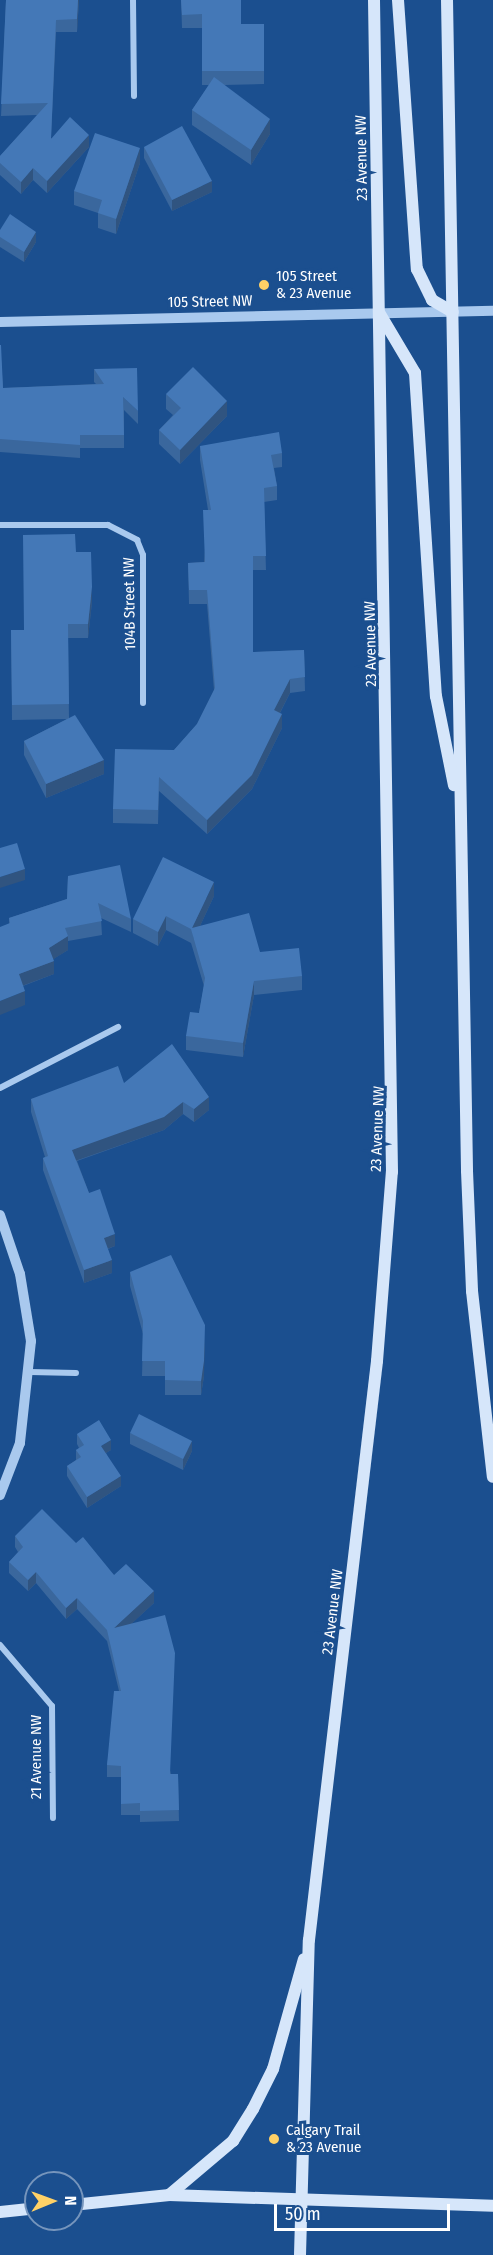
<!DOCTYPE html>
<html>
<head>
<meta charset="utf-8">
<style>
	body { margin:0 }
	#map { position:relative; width:493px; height:2255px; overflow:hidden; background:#1b4f8f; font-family:"Fira Sans Condensed",sans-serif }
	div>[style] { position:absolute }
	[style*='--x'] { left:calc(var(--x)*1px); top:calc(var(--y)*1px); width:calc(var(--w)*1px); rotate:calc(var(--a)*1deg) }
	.minor>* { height:6px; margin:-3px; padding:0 3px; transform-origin:3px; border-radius:3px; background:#a9c9ee }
	.tertiary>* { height:10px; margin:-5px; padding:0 5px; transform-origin:5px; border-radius:5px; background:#a9c9ee }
	.secondary>* { height:12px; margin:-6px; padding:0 6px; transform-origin:6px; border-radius:6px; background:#d6e6fa }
	.wall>* { inset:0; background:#3a679d }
	.shaded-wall>* { inset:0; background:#305480 }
	.building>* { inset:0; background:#4478b7 }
	.dots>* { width:16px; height:16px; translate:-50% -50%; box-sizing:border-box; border:3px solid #1b4f8f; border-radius:50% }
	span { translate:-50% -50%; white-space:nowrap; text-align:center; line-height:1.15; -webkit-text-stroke:6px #1b4f8f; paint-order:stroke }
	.street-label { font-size:15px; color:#fff }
	.poi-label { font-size:15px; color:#fff }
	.left { translate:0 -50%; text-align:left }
	.north { position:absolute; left:24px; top:2171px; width:60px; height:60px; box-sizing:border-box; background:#1b4f8f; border:2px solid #7695bc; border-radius:50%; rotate:89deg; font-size:16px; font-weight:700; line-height:24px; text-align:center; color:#fff }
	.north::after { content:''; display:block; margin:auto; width:21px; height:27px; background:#ffd166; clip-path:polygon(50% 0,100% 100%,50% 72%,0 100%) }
	.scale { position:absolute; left:274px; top:2204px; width:176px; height:27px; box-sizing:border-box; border:3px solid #fff; border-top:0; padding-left:8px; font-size:18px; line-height:21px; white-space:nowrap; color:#fff; -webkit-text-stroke:4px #1b4f8f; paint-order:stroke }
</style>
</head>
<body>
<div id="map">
	<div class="minor">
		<div style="--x:133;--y:0;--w:96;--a:89.4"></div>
		<div style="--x:0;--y:525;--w:108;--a:0"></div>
		<div style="--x:108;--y:525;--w:33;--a:27"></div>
		<div style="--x:137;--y:540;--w:16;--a:68"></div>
		<div style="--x:143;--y:555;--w:148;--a:90"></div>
		<div style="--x:0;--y:1088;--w:133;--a:-27.3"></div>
		<div style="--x:30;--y:1372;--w:46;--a:1.2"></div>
		<div style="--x:0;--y:1645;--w:80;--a:49.6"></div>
		<div style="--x:52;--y:1706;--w:112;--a:89.5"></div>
	</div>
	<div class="tertiary">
		<div style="--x:0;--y:322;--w:493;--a:-1.3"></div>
		<div style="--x:0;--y:1215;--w:62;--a:71.3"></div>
		<div style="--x:20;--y:1274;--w:68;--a:80.7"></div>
		<div style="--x:31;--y:1341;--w:103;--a:96.2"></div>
		<div style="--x:20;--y:1443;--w:56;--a:111"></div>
	</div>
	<div class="secondary">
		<div style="--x:398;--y:0;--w:270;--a:86"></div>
		<div style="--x:417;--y:269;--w:34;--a:64"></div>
		<div style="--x:432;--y:300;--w:24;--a:30"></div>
		<div style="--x:447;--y:0;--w:1171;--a:89.02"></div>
		<div style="--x:467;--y:1171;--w:120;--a:87.6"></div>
		<div style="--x:472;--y:1291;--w:187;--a:83.6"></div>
		<div style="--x:380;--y:314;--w:69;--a:59.3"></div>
		<div style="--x:415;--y:373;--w:324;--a:86.3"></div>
		<div style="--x:436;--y:696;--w:91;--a:78.6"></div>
		<div style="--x:169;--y:2195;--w:84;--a:-40.2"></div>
		<div style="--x:233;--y:2141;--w:38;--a:-58"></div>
		<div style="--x:253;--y:2109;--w:45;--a:-63.4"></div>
		<div style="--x:273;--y:2069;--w:114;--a:-74.3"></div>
		<div style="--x:72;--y:2205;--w:98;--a:-5.9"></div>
		<div style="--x:169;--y:2195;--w:324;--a:1.9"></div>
		<div style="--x:0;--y:2212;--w:36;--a:-6"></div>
		<div style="--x:300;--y:2255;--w:315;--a:-88.4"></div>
		<div style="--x:309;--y:1940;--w:583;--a:-83.3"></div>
		<div style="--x:377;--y:1361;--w:190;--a:-85.5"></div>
		<div style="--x:392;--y:1172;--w:1172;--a:-90.88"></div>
	</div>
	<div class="wall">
		<div style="clip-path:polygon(6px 0,79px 0,77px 32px,56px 32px,51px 138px,89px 147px,47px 193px,33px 180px,21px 194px,0 175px,0 156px,37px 115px,1px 116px)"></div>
		<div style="clip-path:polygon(181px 0,241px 0,241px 24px,264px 24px,264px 84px,224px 85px,270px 134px,251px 165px,192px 125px,192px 110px,209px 85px,202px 85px,202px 28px,182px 28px)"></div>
		<div style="clip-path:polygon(144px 147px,212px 192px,172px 211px,144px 158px)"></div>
		<div style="clip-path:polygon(140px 163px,116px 234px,98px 228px,98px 213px,74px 205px,74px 191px)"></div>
		<div style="clip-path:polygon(0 230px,36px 242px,24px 262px,0 247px)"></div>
		<div style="clip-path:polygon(0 345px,3px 388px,96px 384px,94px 382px,94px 369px,138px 411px,138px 424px,124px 410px,124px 448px,80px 448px,80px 458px,0 452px)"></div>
		<div style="clip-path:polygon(166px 394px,227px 416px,180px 464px,159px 444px,159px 430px,173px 415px,166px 409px)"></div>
		<div style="clip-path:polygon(200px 446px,282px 453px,282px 467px,274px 468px,277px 486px,277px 500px,264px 502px,266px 570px,253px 570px,253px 652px,304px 650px,305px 691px,290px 693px,280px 713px,282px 728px,252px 789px,207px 834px,159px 791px,158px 824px,113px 823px,113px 809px,174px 750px,197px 724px,214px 690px,207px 604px,189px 604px,188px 563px,204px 562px,208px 510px,200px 460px)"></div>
		<div style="clip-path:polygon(76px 552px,92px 602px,88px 638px,68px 638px,69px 718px,104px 774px,46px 798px,24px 755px,24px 741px,67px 719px,12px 720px,11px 630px,24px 630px)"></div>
		<div style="clip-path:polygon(68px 876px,131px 919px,131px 932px,101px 918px,102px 935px,68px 941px,68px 950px,53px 959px,54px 974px,23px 986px,25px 1005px,9px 923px,9px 918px,67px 899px)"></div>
		<div style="clip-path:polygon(214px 896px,200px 926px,260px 952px,302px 976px,302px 990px,254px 995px,243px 1057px,186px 1050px,186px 1036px,199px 1013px,204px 986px,191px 943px,166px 930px,158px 946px,133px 933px,133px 919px)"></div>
		<div style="clip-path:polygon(124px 1083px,209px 1110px,194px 1122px,183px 1114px,164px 1130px,77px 1161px,89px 1193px,115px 1246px,108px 1249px,112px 1273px,84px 1283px,43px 1170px,43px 1158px,45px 1157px,31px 1112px,31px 1099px)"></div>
		<div style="clip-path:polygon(130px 1272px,204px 1376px,201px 1395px,165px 1395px,165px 1376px,142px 1376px,143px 1334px,130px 1286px)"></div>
		<div style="clip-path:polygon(130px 1433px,192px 1451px,183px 1470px,130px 1444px)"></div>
		<div style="clip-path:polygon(77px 1434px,111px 1450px,106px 1453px,121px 1486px,87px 1508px,67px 1476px,67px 1466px,76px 1460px,76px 1450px,79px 1448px,77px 1444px)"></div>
		<div style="clip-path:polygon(15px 1536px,76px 1543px,114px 1575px,154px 1603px,131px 1624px,171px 1774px,178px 1774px,179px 1821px,140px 1822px,140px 1815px,121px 1815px,121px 1777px,107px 1777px,107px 1765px,119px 1691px,107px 1641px,77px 1609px,66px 1619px,36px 1583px,28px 1591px,9px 1573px,9px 1562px,18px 1552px,15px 1547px)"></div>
	</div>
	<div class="shaded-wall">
		<div style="clip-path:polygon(78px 0,79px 0,77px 32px,77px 19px)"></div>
		<div style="clip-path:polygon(270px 119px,270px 134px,251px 165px,251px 150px)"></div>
		<div style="clip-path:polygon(89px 135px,89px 147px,47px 193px,47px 181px)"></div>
		<div style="clip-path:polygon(140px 148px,140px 163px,116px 234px,116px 219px)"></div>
		<div style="clip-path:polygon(33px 168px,33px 180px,21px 194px,21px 182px)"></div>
		<div style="clip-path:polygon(212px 181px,212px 192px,172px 211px,172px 200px)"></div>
		<div style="clip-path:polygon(36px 232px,36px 242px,24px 262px,24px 252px)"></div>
		<div style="clip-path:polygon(227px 401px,227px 416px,180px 464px,180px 450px)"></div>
		<div style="clip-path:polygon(92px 587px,92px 602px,88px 638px,88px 624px)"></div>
		<div style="clip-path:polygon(290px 679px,290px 693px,274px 724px,274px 710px)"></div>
		<div style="clip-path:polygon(282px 714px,282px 728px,252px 789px,207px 834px,207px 820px)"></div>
		<div style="clip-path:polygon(104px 760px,104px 774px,46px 798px,46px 784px)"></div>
		<div style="clip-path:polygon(25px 869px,25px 880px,0 888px,0 877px)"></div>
		<div style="clip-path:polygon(214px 882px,214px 896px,194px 939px,192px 928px)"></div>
		<div style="clip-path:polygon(166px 916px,166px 930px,158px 946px,158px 932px)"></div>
		<div style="clip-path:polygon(68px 936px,68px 950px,49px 962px,49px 948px)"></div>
		<div style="clip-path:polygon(54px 961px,54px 974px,19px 987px,19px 974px)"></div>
		<div style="clip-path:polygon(254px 981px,254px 995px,243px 1057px,243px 1043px)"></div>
		<div style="clip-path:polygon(25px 991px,25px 1005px,0 1015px,0 1001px)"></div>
		<div style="clip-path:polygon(209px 1097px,209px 1110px,194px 1122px,194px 1109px)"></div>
		<div style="clip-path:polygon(183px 1102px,183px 1114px,164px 1130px,72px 1162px,72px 1150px)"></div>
		<div style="clip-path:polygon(115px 1234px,115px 1246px,104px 1250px,104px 1238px)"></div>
		<div style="clip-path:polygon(112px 1260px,112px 1273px,84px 1283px,84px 1270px)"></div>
		<div style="clip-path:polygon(205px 1339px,204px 1376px,201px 1395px,201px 1381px)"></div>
		<div style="clip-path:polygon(111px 1440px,111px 1450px,101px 1456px,101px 1446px)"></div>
		<div style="clip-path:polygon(192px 1441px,192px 1451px,183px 1470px,183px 1459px)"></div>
		<div style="clip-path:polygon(121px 1476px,121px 1486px,87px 1508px,87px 1497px)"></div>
		<div style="clip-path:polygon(36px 1572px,36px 1583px,28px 1591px,28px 1580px)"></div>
		<div style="clip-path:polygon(154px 1591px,154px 1603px,114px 1640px,114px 1628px)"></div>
		<div style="clip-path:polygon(77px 1598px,77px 1609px,66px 1619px,66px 1608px)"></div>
	</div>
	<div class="building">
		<div style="clip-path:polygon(6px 0,78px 0,77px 19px,56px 20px,51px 139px,70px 117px,89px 135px,47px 181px,33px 168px,21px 182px,0 163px,0 156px,48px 103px,1px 104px)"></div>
		<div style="clip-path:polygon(181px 0,241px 0,241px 24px,264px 24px,264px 71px,202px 71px,202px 14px,182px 15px)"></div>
		<div style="clip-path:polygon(214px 77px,270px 119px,251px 150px,192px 110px)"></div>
		<div style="clip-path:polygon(182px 126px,212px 181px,172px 200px,144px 147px)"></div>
		<div style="clip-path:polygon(95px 133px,140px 148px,116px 219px,98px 213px,102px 200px,74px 191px)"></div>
		<div style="clip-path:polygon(10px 214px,36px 232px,24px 252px,0 237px,0 230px)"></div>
		<div style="clip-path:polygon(0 345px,1px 345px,3px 388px,104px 384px,94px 369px,137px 368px,138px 411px,123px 397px,124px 435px,80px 435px,80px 445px,0 439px)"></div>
		<div style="clip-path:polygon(193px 367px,227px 401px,180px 450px,159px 430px,181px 408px,166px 394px)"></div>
		<div style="clip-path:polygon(279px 432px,282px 453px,271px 455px,277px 486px,264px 488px,266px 556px,253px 556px,253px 652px,304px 650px,305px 677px,290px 679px,274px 710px,282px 714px,252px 775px,207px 820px,159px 777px,158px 810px,113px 809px,115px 749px,174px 750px,197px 724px,215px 688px,207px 590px,189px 590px,188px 563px,205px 562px,203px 510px,211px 510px,200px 446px)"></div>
		<div style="clip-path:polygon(75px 534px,76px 552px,91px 552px,92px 587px,88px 624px,68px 624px,69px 704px,12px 705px,11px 630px,24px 630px,23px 535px)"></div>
		<div style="clip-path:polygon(75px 715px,104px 760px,46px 784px,24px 741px)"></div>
		<div style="clip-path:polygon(17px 843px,25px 869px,0 877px,0 848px)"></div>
		<div style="clip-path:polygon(163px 857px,214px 882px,192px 928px,249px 913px,260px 952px,299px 948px,302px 976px,254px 981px,243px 1043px,186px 1036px,190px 1012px,199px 1013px,205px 978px,191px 929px,166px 916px,158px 932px,133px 919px)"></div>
		<div style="clip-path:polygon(120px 865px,131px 919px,98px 903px,102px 921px,65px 928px,68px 936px,49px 948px,54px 961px,19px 974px,25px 991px,0 1001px,0 927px,10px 923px,9px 918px,67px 899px,68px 876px)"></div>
		<div style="clip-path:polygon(172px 1044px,209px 1097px,194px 1109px,183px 1102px,164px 1117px,72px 1150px,89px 1193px,100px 1189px,115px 1234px,104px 1238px,112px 1260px,84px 1270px,43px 1158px,48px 1156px,31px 1099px,118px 1066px,124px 1083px)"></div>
		<div style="clip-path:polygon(171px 1255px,205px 1325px,204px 1361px,201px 1381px,165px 1380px,165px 1361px,142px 1361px,143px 1321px,130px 1272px)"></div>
		<div style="clip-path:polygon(139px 1414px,192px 1441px,183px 1459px,130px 1433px)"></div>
		<div style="clip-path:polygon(99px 1420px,111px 1440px,101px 1446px,121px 1476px,87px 1497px,67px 1466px,81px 1457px,76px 1450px,84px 1445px,77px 1434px)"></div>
		<div style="clip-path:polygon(42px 1509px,76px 1543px,83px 1537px,114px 1575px,126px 1564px,154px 1591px,114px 1628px,165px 1615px,175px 1653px,170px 1774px,178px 1774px,179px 1810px,140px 1811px,140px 1803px,121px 1804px,121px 1766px,107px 1765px,114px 1691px,121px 1691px,107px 1630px,77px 1598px,66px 1608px,36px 1572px,28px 1580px,9px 1562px,23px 1547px,15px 1536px)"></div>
	</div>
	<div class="dots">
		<div style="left:264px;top:285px;background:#ffd166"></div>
		<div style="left:274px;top:2139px;background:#ffd166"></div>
	</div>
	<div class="street-label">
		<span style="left:362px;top:158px;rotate:-91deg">23 Avenue NW</span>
		<span style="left:210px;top:302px;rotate:-1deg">105 Street NW</span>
		<span style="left:130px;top:604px;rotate:-91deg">104B Street NW</span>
		<span style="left:371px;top:644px;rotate:-91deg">23 Avenue NW</span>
		<span style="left:378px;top:1129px;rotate:-88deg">23 Avenue NW</span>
		<span style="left:333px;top:1612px;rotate:-83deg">23 Avenue NW</span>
		<span style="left:37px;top:1757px;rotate:-90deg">21 Avenue NW</span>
	</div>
	<div class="poi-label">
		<span class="left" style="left:276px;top:285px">105 Street<br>&amp; 23 Avenue</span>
		<span class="left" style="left:286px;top:2139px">Calgary Trail<br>&amp; 23 Avenue</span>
	</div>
	<div class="north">N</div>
	<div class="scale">50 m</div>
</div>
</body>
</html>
